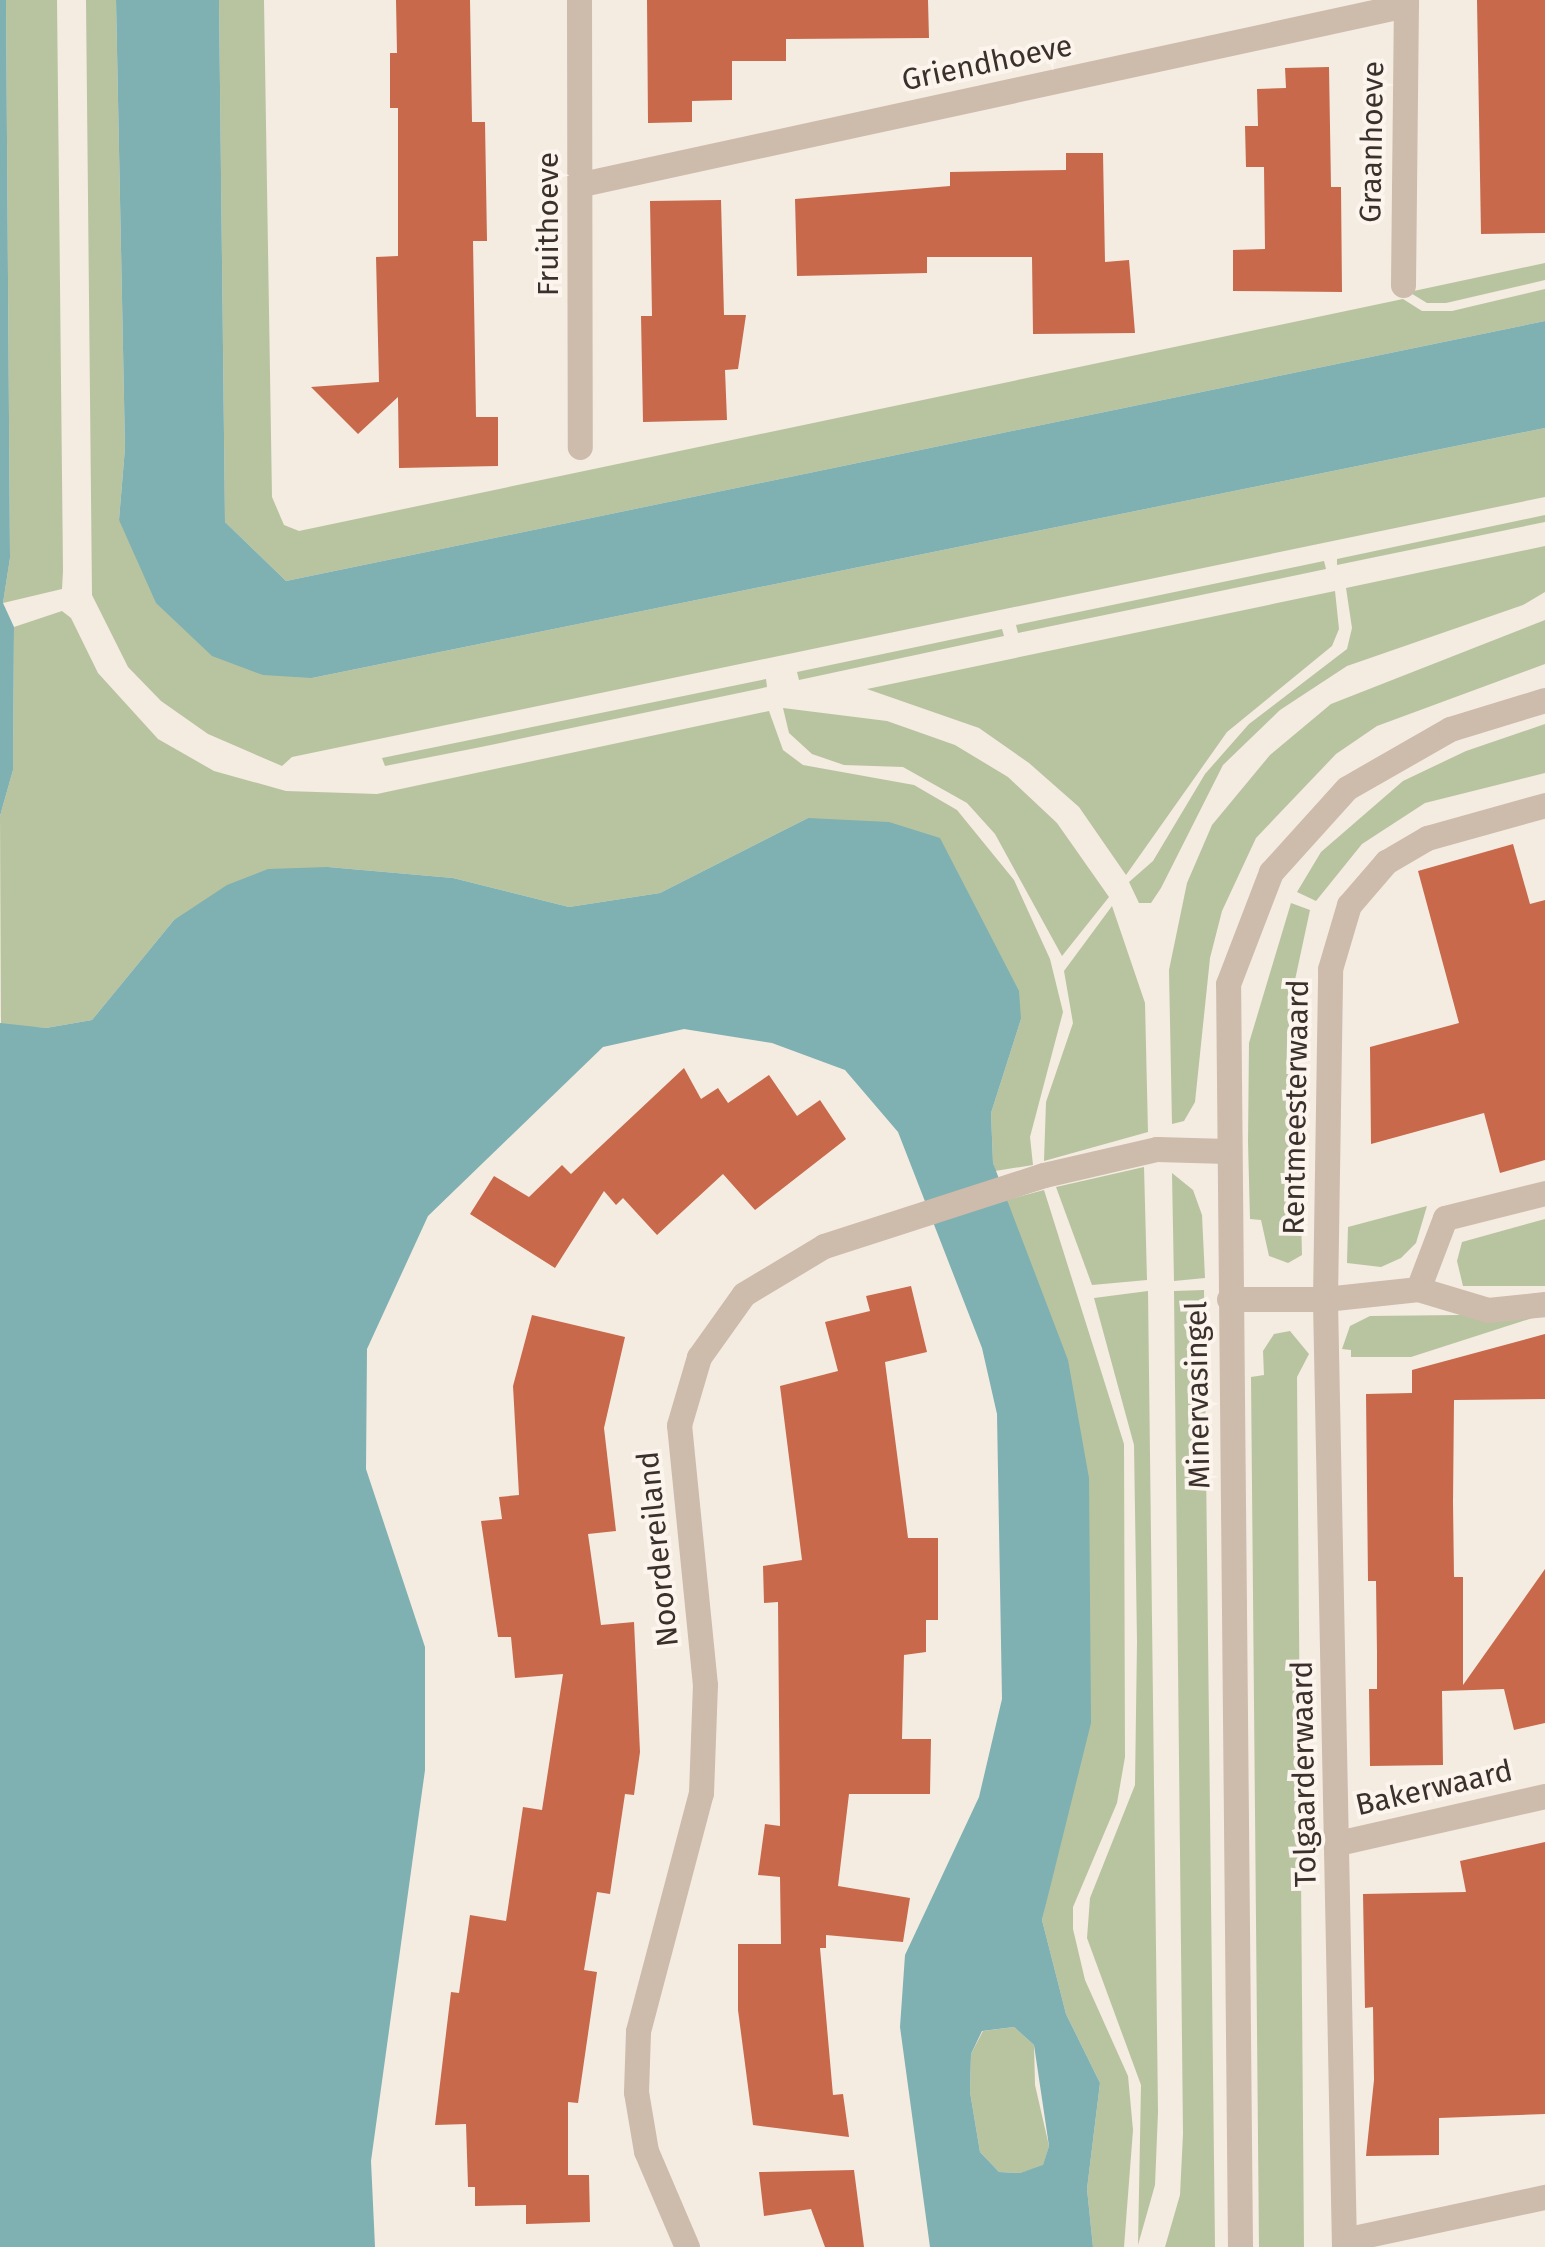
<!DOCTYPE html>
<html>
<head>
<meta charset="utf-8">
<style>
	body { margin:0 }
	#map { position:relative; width:1545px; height:2247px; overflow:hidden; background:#f4ebe1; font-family:"Fira Sans",sans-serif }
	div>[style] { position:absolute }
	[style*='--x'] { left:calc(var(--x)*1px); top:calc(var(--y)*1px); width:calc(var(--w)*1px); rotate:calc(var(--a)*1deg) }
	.green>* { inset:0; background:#b8c4a0 }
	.water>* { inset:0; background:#7fb0b2 }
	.building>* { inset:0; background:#c8694b }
	.minor>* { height:25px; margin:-12.5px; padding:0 12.5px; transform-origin:12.5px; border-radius:12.5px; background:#cdbbac }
	.tertiary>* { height:25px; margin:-12.5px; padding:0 12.5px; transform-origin:12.5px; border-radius:12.5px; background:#cdbbac }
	span { translate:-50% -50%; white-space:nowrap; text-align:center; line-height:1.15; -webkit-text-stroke:8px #fbf5ee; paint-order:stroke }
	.street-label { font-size:30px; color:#3b302b }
</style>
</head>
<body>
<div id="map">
	<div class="green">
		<div style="clip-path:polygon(6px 0,57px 0,63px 571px,62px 589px,3px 603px,10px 558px)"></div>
		<div style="clip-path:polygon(86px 0,116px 0,125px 448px,119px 520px,312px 678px,1545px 428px,1545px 497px,292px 757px,282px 766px,208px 734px,161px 701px,128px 667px,92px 595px)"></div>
		<div style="clip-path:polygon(219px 0,264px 0,272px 497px,284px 525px,299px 531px,1403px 299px,1422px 311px,1452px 311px,1545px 289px,1545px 321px,286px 581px,225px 522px)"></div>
		<div style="clip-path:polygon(1545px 263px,1545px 280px,1446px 303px,1427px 303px,1409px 292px)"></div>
		<div style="clip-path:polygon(1545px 515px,1545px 522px,1337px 565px,1337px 559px)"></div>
		<div style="clip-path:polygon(1545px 546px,1545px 592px,1523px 605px,1347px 666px,1280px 710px,1223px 765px,1161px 888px,1151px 903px,1139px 903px,1129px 882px,1153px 861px,1205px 774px,1249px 724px,1347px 649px,1352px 628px,1346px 588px)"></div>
		<div style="clip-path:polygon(1324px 561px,1326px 569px,1018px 633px,1016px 625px)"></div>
		<div style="clip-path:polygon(1335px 591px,1339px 629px,1332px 646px,1227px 732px,1126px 875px,1079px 807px,1029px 763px,979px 728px,867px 689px)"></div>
		<div style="clip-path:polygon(62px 611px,71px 618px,98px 673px,158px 739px,214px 771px,286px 791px,377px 794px,769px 711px,783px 750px,803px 765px,914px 785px,957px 810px,1014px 880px,1050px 959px,1063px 1012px,1030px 1137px,1033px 1165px,995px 1171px,993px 1163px,991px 1113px,1021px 1019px,808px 818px,660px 893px,569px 907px,453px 878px,328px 867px,174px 920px,92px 1020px,46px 1028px,1px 1025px,0 816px,13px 770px,14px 627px)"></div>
		<div style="clip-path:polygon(1545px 620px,1545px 664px,1377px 726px,1336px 754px,1256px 838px,1222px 911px,1210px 958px,1195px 1102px,1184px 1121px,1172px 1124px,1169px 970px,1187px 883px,1212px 825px,1270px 755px,1331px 704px)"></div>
		<div style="clip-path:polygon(1002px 629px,1004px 636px,799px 680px,797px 672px)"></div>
		<div style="clip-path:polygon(766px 679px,767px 687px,481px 747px,385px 766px,382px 758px)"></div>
		<div style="clip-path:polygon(783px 708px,887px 721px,955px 745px,1008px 777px,1057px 823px,1109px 897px,1062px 956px,995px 834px,967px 803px,903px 767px,844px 765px,812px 754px,789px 733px)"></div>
		<div style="clip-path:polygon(1545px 724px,1545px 773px,1425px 803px,1362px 844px,1316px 901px,1297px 892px,1321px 852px,1403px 781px,1466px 751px)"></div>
		<div style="clip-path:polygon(1291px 903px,1310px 910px,1295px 980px,1302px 1255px,1288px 1263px,1269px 1256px,1261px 1220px,1250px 1219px,1248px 1142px,1249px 1043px)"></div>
		<div style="clip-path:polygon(1112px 906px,1145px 1003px,1148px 1132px,1044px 1161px,1046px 1102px,1073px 1023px,1064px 971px)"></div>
		<div style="clip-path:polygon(1144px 1167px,1147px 1280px,1092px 1285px,1056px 1187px)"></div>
		<div style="clip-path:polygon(1172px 1173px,1193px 1190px,1202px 1215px,1205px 1278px,1174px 1281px)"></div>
		<div style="clip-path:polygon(1044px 1190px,1124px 1444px,1125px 1757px,1117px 1803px,1073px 1907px,1073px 1929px,1085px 1980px,1128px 2076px,1133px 2130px,1124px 2247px,1093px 2247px,1087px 2189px,1100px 2083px,1066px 2014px,1042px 1920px,1058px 1849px,1007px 1200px)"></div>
		<div style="clip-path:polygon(1427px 1206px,1416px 1243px,1401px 1258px,1381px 1267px,1347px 1263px,1348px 1227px)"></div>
		<div style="clip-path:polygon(1545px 1219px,1545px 1286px,1463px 1286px,1457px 1261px,1462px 1242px)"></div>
		<div style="clip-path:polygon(1204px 1290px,1215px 2247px,1165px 2247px,1180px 2195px,1183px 2134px,1174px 1291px)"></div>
		<div style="clip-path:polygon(1148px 1291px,1158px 2112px,1155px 2185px,1138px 2245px,1141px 2085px,1087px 1938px,1090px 1898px,1135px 1785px,1137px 1641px,1134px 1445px,1094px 1298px)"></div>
		<div style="clip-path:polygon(1545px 1314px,1411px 1357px,1351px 1357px,1351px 1350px,1342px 1349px,1350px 1326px,1370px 1316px)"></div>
		<div style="clip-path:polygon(1290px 1331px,1309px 1354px,1297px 1377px,1304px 2247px,1259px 2247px,1251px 1377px,1264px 1375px,1263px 1351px,1274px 1334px)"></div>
		<div style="clip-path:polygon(1014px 2027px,1034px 2045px,1035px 2085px,1049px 2146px,1043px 2166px,1020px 2173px,999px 2172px,980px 2152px,970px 2092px,971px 2054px,983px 2031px)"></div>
	</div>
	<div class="water">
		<div style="clip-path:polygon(0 0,6px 0,10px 558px,3px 603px,14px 627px,13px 770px,0 816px)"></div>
		<div style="clip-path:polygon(116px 0,219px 0,225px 522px,286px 581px,1545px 321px,1545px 428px,312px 678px,263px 675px,212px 656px,156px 603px,119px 520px,125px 448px)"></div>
		<div style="clip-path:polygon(evenodd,808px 818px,889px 822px,940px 838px,1019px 991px,1021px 1019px,991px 1113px,993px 1163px,1068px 1360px,1089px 1478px,1091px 1723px,1042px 1920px,1066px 2014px,1100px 2083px,1087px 2189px,1093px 2247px,930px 2247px,900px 2027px,905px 1955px,979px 1797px,1002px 1699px,997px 1414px,982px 1348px,898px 1132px,845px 1070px,772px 1043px,684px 1029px,603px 1047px,428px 1216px,367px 1349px,366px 1469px,425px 1647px,425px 1770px,371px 2161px,375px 2247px,0 2247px,0 1023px,46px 1028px,92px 1020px,174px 920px,227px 885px,268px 869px,328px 867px,453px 878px,569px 907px,660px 893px,808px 818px,1014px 2027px,1034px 2045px,1049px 2146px,1043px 2165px,1020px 2173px,999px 2172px,980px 2152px,970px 2092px,971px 2054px,982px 2031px,1014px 2027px)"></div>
	</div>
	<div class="building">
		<div style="clip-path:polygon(396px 0,470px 0,472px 122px,485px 122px,487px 241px,473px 241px,476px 417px,498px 417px,498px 466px,399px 468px,398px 397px,358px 434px,311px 387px,379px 382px,376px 257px,398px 256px,398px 108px,390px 108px,390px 53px,397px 53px)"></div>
		<div style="clip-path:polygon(647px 0,928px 0,929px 38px,786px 39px,786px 61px,732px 61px,732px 100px,692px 101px,692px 122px,648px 123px)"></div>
		<div style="clip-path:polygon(1477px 0,1545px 0,1545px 233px,1481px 234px)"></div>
		<div style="clip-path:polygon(1329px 67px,1331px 187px,1341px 187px,1342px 292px,1233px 291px,1233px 250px,1265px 249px,1264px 167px,1246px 167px,1245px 126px,1258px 126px,1257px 89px,1286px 88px,1285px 68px)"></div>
		<div style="clip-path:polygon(1066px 153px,1103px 153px,1105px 262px,1129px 260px,1135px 333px,1033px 334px,1032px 257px,927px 257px,927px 273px,797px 276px,795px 199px,950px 186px,950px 172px,1066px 170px)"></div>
		<div style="clip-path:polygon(721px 200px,724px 315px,746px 315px,738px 369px,725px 370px,727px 420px,643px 422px,641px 316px,652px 316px,650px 201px)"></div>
		<div style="clip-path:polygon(1513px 844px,1530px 904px,1545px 900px,1545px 1160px,1500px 1173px,1484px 1113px,1371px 1144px,1370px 1047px,1459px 1023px,1418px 871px)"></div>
		<div style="clip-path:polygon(684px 1068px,701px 1099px,718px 1088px,728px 1103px,769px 1075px,797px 1116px,820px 1100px,846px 1139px,755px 1210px,723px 1174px,657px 1235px,623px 1198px,616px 1205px,604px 1191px,555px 1268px,470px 1214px,494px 1176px,529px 1197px,562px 1165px,571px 1174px)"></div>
		<div style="clip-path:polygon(911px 1286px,927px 1352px,885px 1362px,908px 1538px,938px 1538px,938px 1620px,926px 1620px,926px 1652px,904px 1655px,902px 1739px,931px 1739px,930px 1794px,849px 1794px,838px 1886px,910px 1898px,903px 1942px,826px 1935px,826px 1948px,820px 1948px,833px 2095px,843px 2094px,849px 2137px,753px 2125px,738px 2010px,738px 1944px,781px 1944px,780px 1877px,758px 1875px,765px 1824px,780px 1826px,778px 1602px,764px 1603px,763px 1566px,802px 1560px,780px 1386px,838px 1371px,825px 1322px,870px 1311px,866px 1296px)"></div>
		<div style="clip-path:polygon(532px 1315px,625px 1337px,604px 1428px,616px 1531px,588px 1534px,601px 1625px,634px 1622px,640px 1752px,634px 1795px,625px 1794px,610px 1894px,597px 1892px,584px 1970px,597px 1972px,578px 2103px,568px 2102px,568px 2175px,589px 2175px,590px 2222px,526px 2224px,526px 2205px,475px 2206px,475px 2187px,468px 2187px,466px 2124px,435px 2125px,451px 1992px,459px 1993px,470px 1915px,506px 1921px,523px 1807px,542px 1810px,563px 1674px,515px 1678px,511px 1637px,498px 1637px,481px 1521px,502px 1519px,499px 1497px,519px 1495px,513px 1386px)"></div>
		<div style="clip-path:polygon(1545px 1334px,1545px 1399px,1454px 1400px,1453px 1502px,1454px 1577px,1463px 1577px,1463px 1685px,1545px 1569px,1545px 1723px,1514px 1730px,1504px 1689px,1442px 1691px,1443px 1765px,1370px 1766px,1369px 1689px,1377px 1689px,1377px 1653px,1376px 1581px,1368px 1581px,1366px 1394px,1412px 1393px,1412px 1370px)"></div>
		<div style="clip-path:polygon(1545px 1842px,1545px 2114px,1439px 2118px,1439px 2155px,1366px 2156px,1374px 2080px,1373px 2007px,1365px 2008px,1363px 1894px,1466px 1892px,1460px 1861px)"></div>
		<div style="clip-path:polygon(854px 2170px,864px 2247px,825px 2247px,811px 2209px,764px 2216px,759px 2172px)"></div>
	</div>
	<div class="minor">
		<div style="--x:579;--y:0;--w:447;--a:89.9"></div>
		<div style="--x:582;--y:184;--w:843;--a:-12.26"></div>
		<div style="--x:1403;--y:285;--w:285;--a:-89.4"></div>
		<div style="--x:1418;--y:1289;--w:76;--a:-69.2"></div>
		<div style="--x:1445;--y:1218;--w:103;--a:-14"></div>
		<div style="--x:1229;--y:1299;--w:96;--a:0"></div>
		<div style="--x:1325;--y:1299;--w:94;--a:-6.1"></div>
		<div style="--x:1418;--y:1289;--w:73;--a:16.7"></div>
		<div style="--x:1488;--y:1310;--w:57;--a:-6"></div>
		<div style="--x:1338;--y:1843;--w:212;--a:-12.8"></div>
		<div style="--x:1344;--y:2240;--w:206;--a:-12.1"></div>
		<div style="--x:687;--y:2247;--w:104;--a:-113.1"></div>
		<div style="--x:646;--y:2151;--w:60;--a:-99.6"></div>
		<div style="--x:636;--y:2092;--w:61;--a:-88.1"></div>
		<div style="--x:638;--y:2031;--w:246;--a:-75.2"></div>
		<div style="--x:701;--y:1793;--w:108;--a:-87.9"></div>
		<div style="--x:705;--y:1685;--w:261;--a:-95.7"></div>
		<div style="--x:679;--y:1425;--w:71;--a:-73.6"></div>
		<div style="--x:699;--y:1357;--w:77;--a:-54.5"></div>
		<div style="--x:744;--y:1294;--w:93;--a:-31"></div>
		<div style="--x:824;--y:1246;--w:231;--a:-17.9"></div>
		<div style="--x:1044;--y:1175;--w:116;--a:-13"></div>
		<div style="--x:1157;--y:1149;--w:70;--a:1.6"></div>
		<div style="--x:1344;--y:2247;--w:948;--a:-91.15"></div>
		<div style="--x:1325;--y:1299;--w:330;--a:-89.1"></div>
		<div style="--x:1330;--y:969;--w:67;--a:-73.5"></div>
		<div style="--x:1349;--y:905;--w:57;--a:-49.3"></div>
		<div style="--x:1386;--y:862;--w:48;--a:-30.3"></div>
		<div style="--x:1427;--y:838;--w:123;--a:-15.6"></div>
	</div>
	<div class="tertiary">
		<div style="--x:1240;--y:2247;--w:1263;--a:-90.54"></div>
		<div style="--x:1228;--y:984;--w:120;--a:-69"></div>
		<div style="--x:1271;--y:872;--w:113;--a:-47.9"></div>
		<div style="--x:1347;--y:788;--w:119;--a:-29.8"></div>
		<div style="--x:1450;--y:729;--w:99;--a:-17"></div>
	</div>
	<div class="street-label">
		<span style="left:987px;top:63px;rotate:-12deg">Griendhoeve</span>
		<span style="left:1372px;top:142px;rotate:-89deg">Graanhoeve</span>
		<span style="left:548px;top:224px;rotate:-90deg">Fruithoeve</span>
		<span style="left:1296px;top:1107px;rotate:-89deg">Rentmeesterwaard</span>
		<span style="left:1198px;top:1395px;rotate:-91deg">Minervasingel</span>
		<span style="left:658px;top:1549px;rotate:-96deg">Noordereiland</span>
		<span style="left:1304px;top:1774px;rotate:-91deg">Tolgaarderwaard</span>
		<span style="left:1434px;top:1788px;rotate:-13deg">Bakerwaard</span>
	</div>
</div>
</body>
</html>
